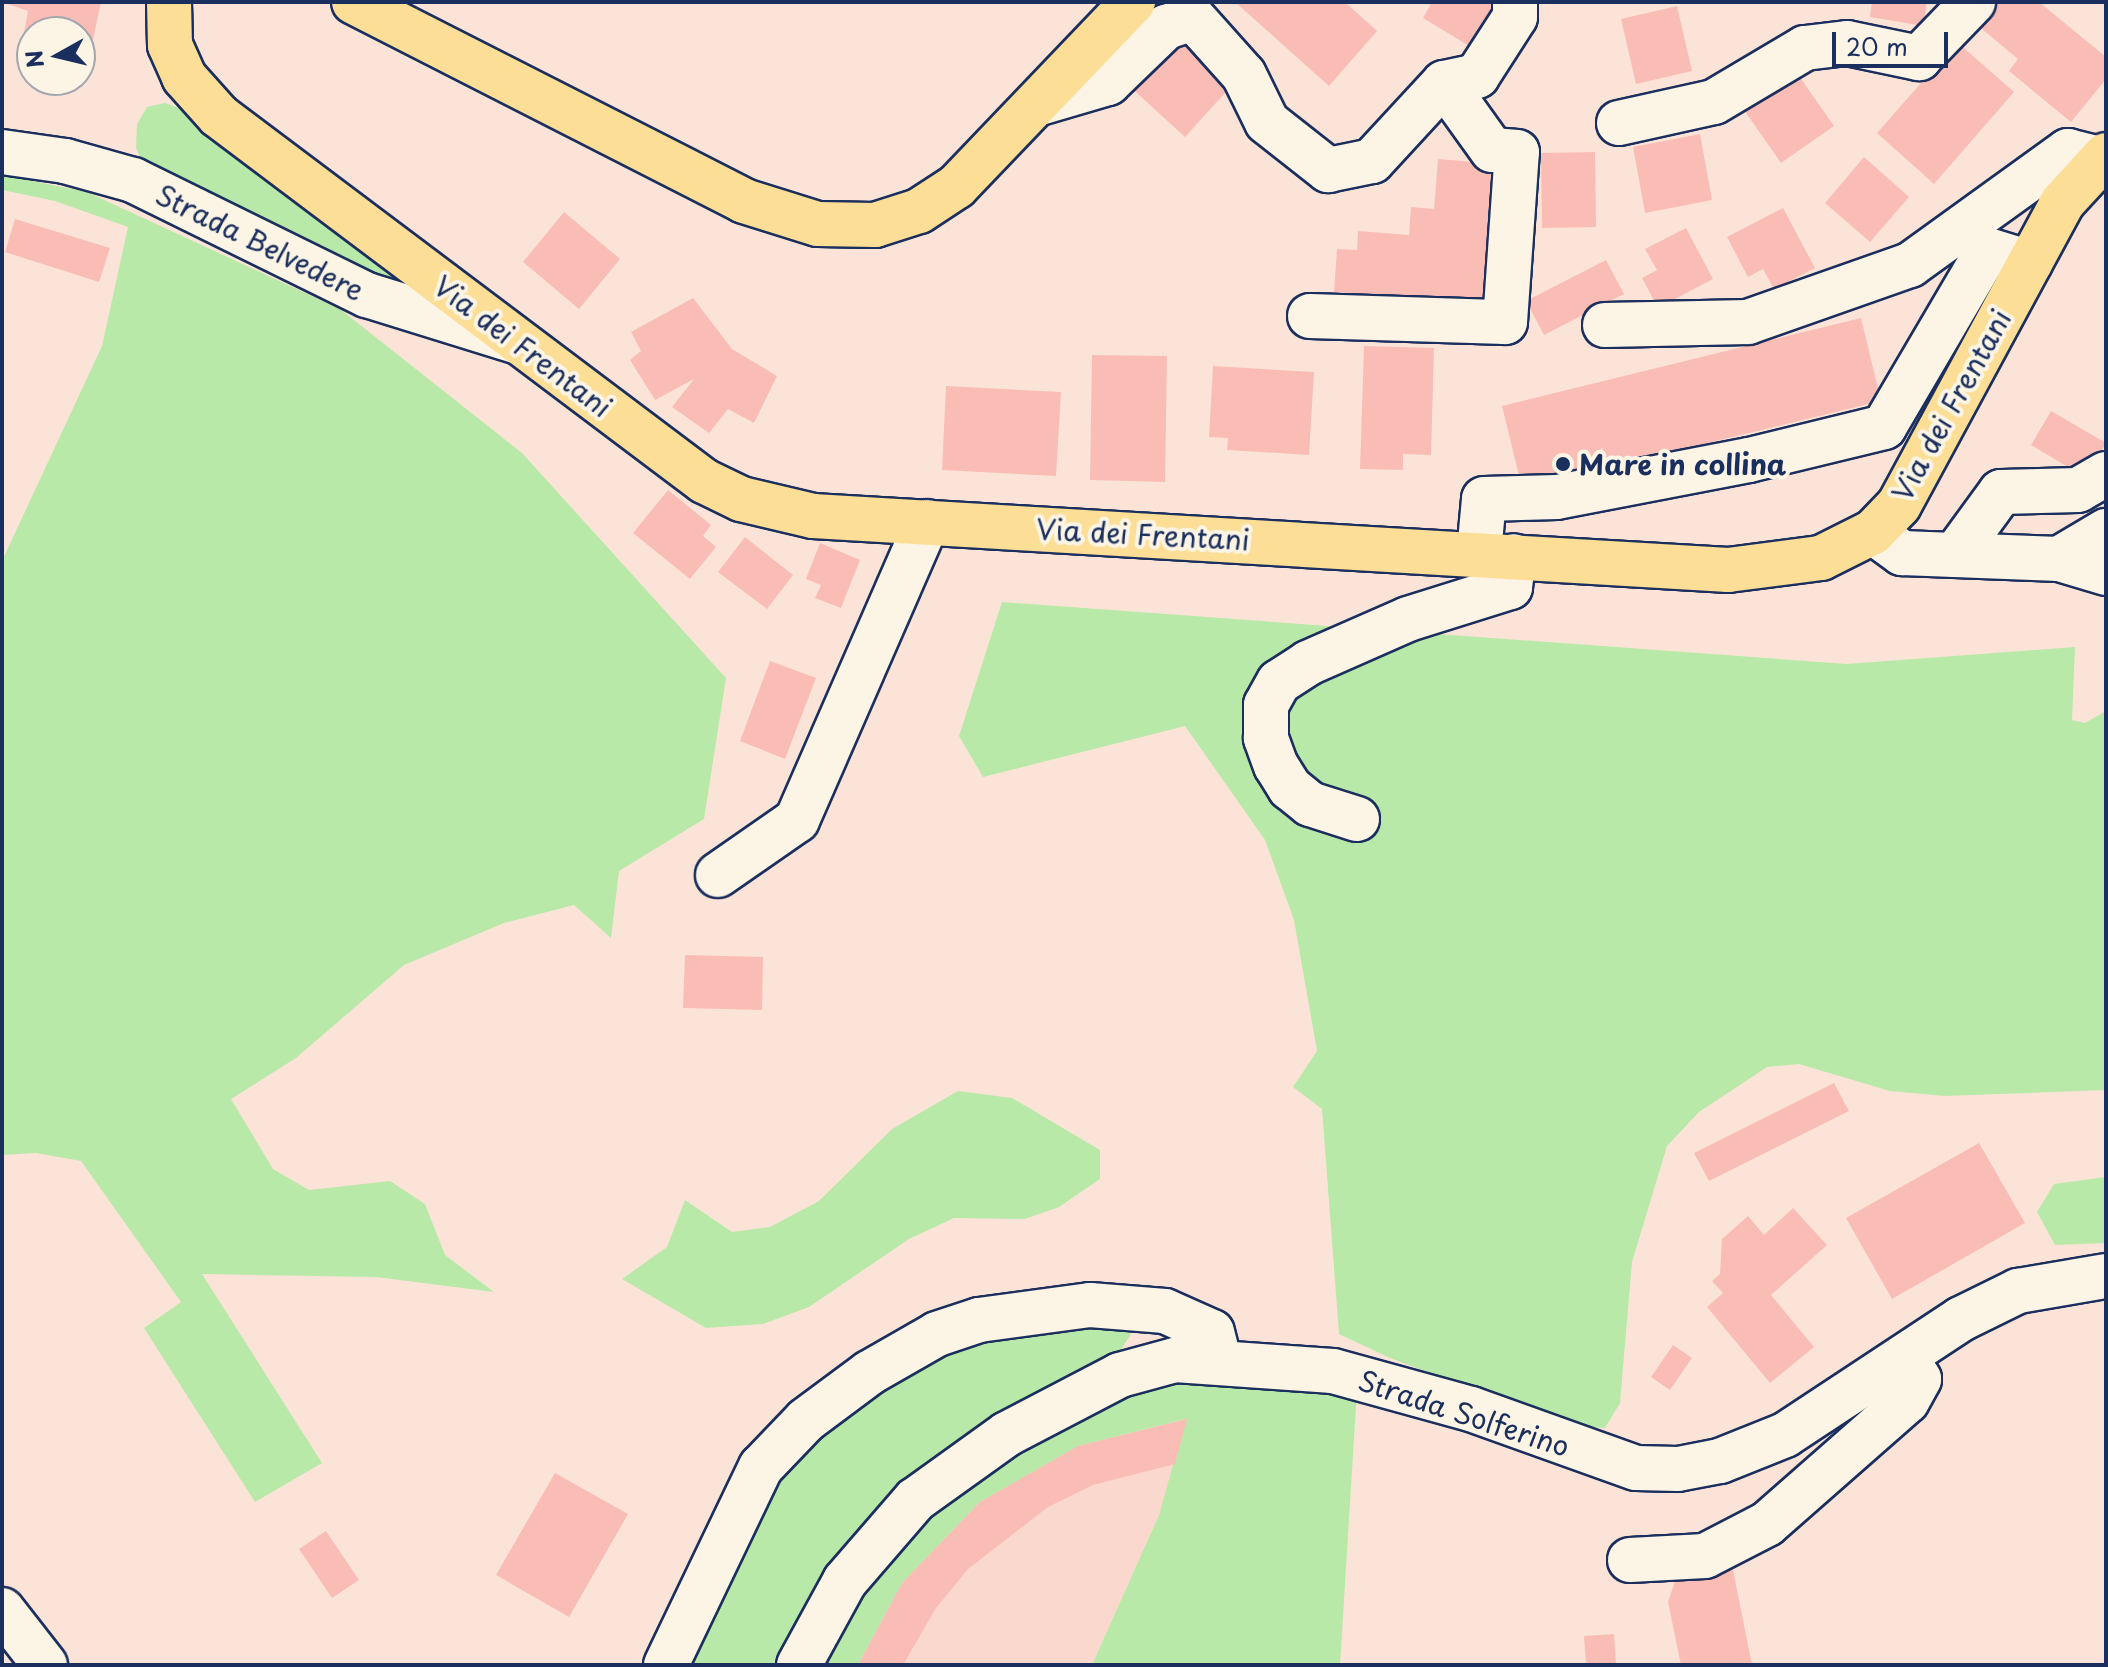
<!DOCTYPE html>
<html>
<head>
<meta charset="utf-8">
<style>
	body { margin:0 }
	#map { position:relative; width:2108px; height:1667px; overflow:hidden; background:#fbe4d7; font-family:"Playpen Sans",sans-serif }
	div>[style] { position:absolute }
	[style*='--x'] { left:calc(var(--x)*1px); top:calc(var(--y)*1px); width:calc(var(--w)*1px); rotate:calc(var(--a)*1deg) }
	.built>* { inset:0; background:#fad8cd }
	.green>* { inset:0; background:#b9e9a8 }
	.building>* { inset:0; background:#f9bdb6 }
	.roads { filter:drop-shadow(2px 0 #1b2f5e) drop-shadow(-2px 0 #1b2f5e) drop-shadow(0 2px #1b2f5e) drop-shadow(0 -2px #1b2f5e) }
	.minor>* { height:44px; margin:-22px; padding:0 22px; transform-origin:22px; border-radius:22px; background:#fcf5e5 }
	.major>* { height:44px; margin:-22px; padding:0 22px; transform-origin:22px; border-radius:22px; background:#fcde96 }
	.dots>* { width:22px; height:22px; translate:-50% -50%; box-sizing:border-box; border:4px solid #fcf5e5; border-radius:50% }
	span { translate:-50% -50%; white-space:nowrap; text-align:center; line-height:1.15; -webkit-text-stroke:8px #fcf5e5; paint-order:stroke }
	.street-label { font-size:28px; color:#1b2f5e }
	.poi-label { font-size:28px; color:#1b2f5e; font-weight:700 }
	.left { translate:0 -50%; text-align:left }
	.frame { position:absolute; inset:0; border:4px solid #1b2f5e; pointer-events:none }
	.north { position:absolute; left:16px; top:16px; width:80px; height:80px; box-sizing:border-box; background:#fcf5e5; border:2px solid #a2a6af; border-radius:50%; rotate:262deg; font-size:22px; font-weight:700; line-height:32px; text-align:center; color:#1b2f5e }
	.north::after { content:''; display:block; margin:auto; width:28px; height:36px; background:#1b2f5e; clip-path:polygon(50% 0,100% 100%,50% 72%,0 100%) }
	.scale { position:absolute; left:1832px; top:32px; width:116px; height:36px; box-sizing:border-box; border:4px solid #1b2f5e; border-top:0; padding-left:10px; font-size:24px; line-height:28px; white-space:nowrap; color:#1b2f5e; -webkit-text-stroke:6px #fcf5e5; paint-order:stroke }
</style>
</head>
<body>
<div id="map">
	<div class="built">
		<div style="clip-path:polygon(1187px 1419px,1159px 1515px,1092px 1665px,858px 1665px,902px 1583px,980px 1502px,1078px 1446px)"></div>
	</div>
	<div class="green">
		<div style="clip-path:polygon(165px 103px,187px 111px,427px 287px,415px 304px,145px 168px,136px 148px,137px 124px,147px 107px)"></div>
		<div style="clip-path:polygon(2px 175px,87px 192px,340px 309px,522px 453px,726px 678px,704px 819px,619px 871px,611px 938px,574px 905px,504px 923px,404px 965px,296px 1058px,231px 1099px,273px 1169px,309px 1190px,390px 1181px,425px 1204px,445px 1255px,494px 1292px,376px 1277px,202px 1274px,322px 1463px,255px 1502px,144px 1328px,181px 1302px,81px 1161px,36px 1153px,2px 1155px,2px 561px,102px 346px,128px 227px,55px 201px,2px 190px)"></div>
		<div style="clip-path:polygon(1002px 602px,1847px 664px,2075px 647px,2072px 720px,2085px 723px,2106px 711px,2106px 1090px,1945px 1096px,1890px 1091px,1799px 1064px,1767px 1067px,1699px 1112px,1667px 1146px,1632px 1262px,1620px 1403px,1605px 1428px,1573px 1426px,1390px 1358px,1339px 1334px,1322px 1109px,1293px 1087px,1317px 1051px,1294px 920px,1265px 840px,1185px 726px,983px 777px,959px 736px)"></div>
		<div style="clip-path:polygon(958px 1091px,1012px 1098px,1100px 1150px,1100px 1179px,1059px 1207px,1025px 1219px,954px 1218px,909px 1239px,809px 1307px,763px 1324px,706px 1328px,622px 1279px,667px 1247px,685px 1200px,732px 1232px,770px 1227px,819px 1201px,892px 1129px)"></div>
		<div style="clip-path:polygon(2106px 1177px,2106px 1243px,2055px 1245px,2037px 1212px,2054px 1184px)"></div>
		<div style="clip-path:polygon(1096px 1318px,1131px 1334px,1115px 1359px,962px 1441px,856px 1533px,776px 1665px,693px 1665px,748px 1523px,802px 1439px,986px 1327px)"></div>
		<div style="clip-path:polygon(1170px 1377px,1357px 1390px,1340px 1665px,1092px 1665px,1159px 1515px,1186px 1419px,1078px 1446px,980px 1502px,902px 1583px,858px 1665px,826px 1665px,828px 1642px,925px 1507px,1002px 1451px)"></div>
	</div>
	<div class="building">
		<div style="clip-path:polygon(2px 2px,101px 2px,88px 63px,80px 61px,80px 32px,32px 32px,32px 51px,21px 49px,28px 11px)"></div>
		<div style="clip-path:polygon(1235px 2px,1345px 2px,1377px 31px,1329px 86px)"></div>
		<div style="clip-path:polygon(1432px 2px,1509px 2px,1479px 52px,1423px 18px)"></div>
		<div style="clip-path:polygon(1872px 2px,1927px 2px,1923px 26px,1870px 17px)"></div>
		<div style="clip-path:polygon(1994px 2px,2039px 2px,2106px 57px,2106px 79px,2071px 122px,2009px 71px,2018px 59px,1976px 24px)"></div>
		<div style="clip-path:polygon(1677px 6px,1692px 71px,1636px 84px,1621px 19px)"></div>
		<div style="clip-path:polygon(1177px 29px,1234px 83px,1185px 137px,1127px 84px)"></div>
		<div style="clip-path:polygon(1957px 42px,2014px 92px,1934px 184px,1877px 133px)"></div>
		<div style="clip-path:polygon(1797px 73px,1834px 126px,1781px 163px,1744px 110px)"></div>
		<div style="clip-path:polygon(1700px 134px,1712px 200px,1645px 213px,1633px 147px)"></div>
		<div style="clip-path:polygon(1595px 152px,1596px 227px,1542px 228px,1541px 153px)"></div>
		<div style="clip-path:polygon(1864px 157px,1909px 197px,1870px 242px,1825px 203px)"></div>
		<div style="clip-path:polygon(1438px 159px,1509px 165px,1499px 306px,1334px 292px,1337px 249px,1357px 250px,1358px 231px,1409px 235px,1411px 207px,1434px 209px)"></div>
		<div style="clip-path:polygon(1783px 208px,1815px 268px,1774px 289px,1763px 269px,1748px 277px,1727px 237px)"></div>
		<div style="clip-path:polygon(564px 212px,620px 259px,579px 309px,523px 262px)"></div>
		<div style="clip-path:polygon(15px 219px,110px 248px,99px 282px,5px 252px)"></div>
		<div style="clip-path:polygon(1686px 228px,1713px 279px,1658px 308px,1642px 278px,1657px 270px,1645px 249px)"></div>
		<div style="clip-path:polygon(1606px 260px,1624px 294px,1544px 335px,1526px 301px)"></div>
		<div style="clip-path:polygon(693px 298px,732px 349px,777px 376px,754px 423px,728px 409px,709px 433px,672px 407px,694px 379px,655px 400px,630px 360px,641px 351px,631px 332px)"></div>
		<div style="clip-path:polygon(1861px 318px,1881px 401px,1522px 488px,1502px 406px)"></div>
		<div style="clip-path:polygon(1364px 346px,1434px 348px,1431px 455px,1403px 454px,1403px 470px,1360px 469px)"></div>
		<div style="clip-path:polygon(1092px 355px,1167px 356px,1165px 482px,1090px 480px)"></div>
		<div style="clip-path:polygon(1213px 366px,1314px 372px,1309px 455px,1227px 450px,1228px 438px,1209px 437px)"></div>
		<div style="clip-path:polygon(946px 386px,1061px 392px,1056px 476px,942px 470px)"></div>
		<div style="clip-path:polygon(2051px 411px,2106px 443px,2086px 478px,2031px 445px)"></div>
		<div style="clip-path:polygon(668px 490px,711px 525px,703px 536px,716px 547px,690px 579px,633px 533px)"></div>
		<div style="clip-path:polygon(745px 537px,793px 575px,767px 609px,718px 572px)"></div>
		<div style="clip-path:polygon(820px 543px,860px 560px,841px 608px,815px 598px,821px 585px,806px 579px)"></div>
		<div style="clip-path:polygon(770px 661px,816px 678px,785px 759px,740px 741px)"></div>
		<div style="clip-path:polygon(685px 955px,763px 957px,762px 1010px,683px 1008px)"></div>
		<div style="clip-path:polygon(1834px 1083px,1849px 1111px,1709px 1181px,1694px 1153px)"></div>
		<div style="clip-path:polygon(1979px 1143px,2025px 1223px,1892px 1299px,1846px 1218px)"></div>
		<div style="clip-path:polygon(1793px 1208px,1827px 1245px,1771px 1295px,1814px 1347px,1770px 1383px,1707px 1307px,1723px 1293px,1712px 1281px,1720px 1274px,1722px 1239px,1748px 1216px,1764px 1235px)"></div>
		<div style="clip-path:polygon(1673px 1345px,1692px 1358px,1670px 1390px,1651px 1377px)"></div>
		<div style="clip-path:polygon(1187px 1419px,1175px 1464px,1093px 1485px,1048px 1507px,968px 1569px,936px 1608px,903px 1665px,858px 1665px,902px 1583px,980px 1502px,1078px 1446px)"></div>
		<div style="clip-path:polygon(555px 1473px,628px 1514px,569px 1617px,496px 1575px)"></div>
		<div style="clip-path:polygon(326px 1531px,359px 1580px,332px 1598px,299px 1549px)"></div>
		<div style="clip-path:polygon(1733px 1570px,1752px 1665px,1681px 1665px,1668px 1602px,1675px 1581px)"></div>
		<div style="clip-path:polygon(1614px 1634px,1616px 1665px,1586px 1665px,1584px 1636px)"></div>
	</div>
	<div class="roads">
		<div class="minor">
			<div style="--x:1040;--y:103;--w:71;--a:-16.4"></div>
			<div style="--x:1108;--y:83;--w:81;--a:-44"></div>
			<div style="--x:1166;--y:27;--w:28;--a:-18"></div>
			<div style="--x:1193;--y:18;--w:76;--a:48.2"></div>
			<div style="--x:1244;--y:75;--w:52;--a:63.9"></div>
			<div style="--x:1267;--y:122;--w:78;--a:38.2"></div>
			<div style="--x:1328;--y:170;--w:45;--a:-11.6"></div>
			<div style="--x:1372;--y:161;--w:106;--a:-47.3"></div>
			<div style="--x:1444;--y:83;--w:34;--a:-12"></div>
			<div style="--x:1477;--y:76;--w:70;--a:-57.2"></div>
			<div style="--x:1515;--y:17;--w:15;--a:-90"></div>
			<div style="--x:1619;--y:123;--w:97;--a:-12.5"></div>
			<div style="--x:1714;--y:102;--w:106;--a:-30.7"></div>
			<div style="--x:1805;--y:48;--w:42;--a:-6.8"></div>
			<div style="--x:1847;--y:43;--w:74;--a:11.8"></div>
			<div style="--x:1919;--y:58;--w:78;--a:-46"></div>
			<div style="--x:2;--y:152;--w:64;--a:8.1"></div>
			<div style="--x:65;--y:161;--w:71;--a:15.6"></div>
			<div style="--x:133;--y:180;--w:261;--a:26.2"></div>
			<div style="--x:367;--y:295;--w:156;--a:17.2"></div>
			<div style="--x:1310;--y:316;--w:195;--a:1.8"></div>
			<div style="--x:1505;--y:322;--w:170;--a:-86"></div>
			<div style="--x:1517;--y:152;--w:25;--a:-175"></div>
			<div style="--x:1492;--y:150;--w:82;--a:-125.6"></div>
			<div style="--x:1605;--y:325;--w:143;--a:-1.2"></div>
			<div style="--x:1748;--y:322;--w:172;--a:-19.4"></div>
			<div style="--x:1910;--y:265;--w:195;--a:-35.8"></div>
			<div style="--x:2068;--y:151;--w:34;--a:14"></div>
			<div style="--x:1873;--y:532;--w:36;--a:36"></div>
			<div style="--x:1902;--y:553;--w:157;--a:2.2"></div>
			<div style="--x:2059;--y:559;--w:55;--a:-30.8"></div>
			<div style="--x:1479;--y:553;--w:54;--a:-84.7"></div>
			<div style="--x:1484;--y:499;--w:73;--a:-1.6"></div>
			<div style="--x:1557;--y:497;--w:196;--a:-10.9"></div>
			<div style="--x:1749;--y:460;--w:139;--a:-13.7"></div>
			<div style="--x:1884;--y:427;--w:205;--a:-59.6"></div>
			<div style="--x:1988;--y:250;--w:44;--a:17.2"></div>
			<div style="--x:1955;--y:555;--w:78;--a:-53.9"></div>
			<div style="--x:2001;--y:492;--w:77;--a:-1.5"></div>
			<div style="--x:2078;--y:490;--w:32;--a:-30"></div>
			<div style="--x:2059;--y:559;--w:49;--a:16.6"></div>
			<div style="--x:1357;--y:819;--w:49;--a:-162.3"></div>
			<div style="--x:1310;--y:804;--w:26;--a:-141"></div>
			<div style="--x:1290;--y:788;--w:26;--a:-122"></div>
			<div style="--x:1276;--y:766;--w:30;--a:-110"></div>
			<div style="--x:1266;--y:738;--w:33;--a:-90"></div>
			<div style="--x:1266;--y:705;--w:26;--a:-61"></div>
			<div style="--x:1279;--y:682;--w:35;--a:-33"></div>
			<div style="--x:1308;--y:663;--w:109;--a:-23.7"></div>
			<div style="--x:1408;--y:619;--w:107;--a:-17.4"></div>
			<div style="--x:1510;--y:587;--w:31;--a:-83"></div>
			<div style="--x:718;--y:875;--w:96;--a:-34.8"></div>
			<div style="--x:797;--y:820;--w:325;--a:-66.4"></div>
			<div style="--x:1630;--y:1560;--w:75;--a:-3.1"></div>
			<div style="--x:1705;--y:1556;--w:70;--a:-27.3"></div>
			<div style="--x:1767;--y:1524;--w:186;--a:-41.3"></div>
			<div style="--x:1907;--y:1401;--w:25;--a:-61"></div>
			<div style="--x:1919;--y:1379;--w:26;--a:-122"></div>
			<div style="--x:2;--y:1610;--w:70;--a:52"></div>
			<div style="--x:666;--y:1665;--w:220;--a:-64.4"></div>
			<div style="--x:761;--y:1467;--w:65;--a:-46.2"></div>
			<div style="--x:806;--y:1420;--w:79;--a:-36.7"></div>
			<div style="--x:869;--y:1373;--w:78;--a:-29.8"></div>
			<div style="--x:937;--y:1334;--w:44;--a:-18.4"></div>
			<div style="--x:979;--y:1320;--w:112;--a:-7.7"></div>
			<div style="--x:1090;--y:1305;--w:75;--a:4.6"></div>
			<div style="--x:1165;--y:1311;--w:51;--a:24.1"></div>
			<div style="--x:1212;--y:1332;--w:29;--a:76"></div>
			<div style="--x:799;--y:1665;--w:96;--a:-61.3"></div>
			<div style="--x:845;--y:1581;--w:107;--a:-49.2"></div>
			<div style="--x:915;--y:1500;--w:113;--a:-35.7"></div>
			<div style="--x:1007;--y:1434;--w:127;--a:-27.6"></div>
			<div style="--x:1120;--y:1375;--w:57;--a:-15.3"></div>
			<div style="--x:1175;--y:1360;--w:158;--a:4"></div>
			<div style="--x:1333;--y:1371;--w:143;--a:15.4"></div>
			<div style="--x:1471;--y:1409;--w:175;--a:19.7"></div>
			<div style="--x:1636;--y:1468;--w:42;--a:1.4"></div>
			<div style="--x:1678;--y:1469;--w:43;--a:-10.8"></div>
			<div style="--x:1720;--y:1461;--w:70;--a:-21.8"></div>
			<div style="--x:1785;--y:1435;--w:211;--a:-33.4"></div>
			<div style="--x:1961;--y:1319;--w:64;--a:-26.2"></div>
			<div style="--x:2018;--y:1291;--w:89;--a:-9.7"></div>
		</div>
		<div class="major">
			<div style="--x:169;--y:2;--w:43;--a:88.7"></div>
			<div style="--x:170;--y:45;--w:35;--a:66"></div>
			<div style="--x:184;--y:77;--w:52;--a:48.1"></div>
			<div style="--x:219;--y:116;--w:607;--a:36.96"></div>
			<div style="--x:704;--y:481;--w:41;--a:25.9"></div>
			<div style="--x:741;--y:499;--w:74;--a:13.3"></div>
			<div style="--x:813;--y:516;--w:917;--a:3.38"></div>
			<div style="--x:1728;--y:570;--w:94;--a:-7.4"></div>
			<div style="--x:1821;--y:558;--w:58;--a:-26.6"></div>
			<div style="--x:1873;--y:532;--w:37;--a:-46"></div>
			<div style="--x:1899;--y:505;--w:343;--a:-61.6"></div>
			<div style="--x:2062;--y:203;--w:65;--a:-47.5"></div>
			<div style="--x:354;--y:2;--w:438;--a:27"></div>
			<div style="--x:744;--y:201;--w:77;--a:17.3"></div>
			<div style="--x:818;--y:224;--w:57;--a:1"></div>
			<div style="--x:875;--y:225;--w:46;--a:-17.7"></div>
			<div style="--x:919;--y:211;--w:45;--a:-33.3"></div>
			<div style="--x:957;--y:186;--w:255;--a:-46.3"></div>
		</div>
	</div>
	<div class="dots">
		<div style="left:1563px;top:464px;background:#1b2f5e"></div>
	</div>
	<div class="street-label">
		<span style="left:260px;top:242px;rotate:26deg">Strada Belvedere</span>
		<span style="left:523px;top:346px;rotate:37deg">Via dei Frentani</span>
		<span style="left:1951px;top:405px;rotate:-61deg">Via dei Frentani</span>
		<span style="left:1143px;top:534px;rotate:3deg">Via dei Frentani</span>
		<span style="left:1464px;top:1413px;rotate:18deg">Strada Solferino</span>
	</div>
	<div class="poi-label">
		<span class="left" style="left:1579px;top:464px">Mare in collina</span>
	</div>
	<div class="frame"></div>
	<div class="north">N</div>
	<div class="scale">20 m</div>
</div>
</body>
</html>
